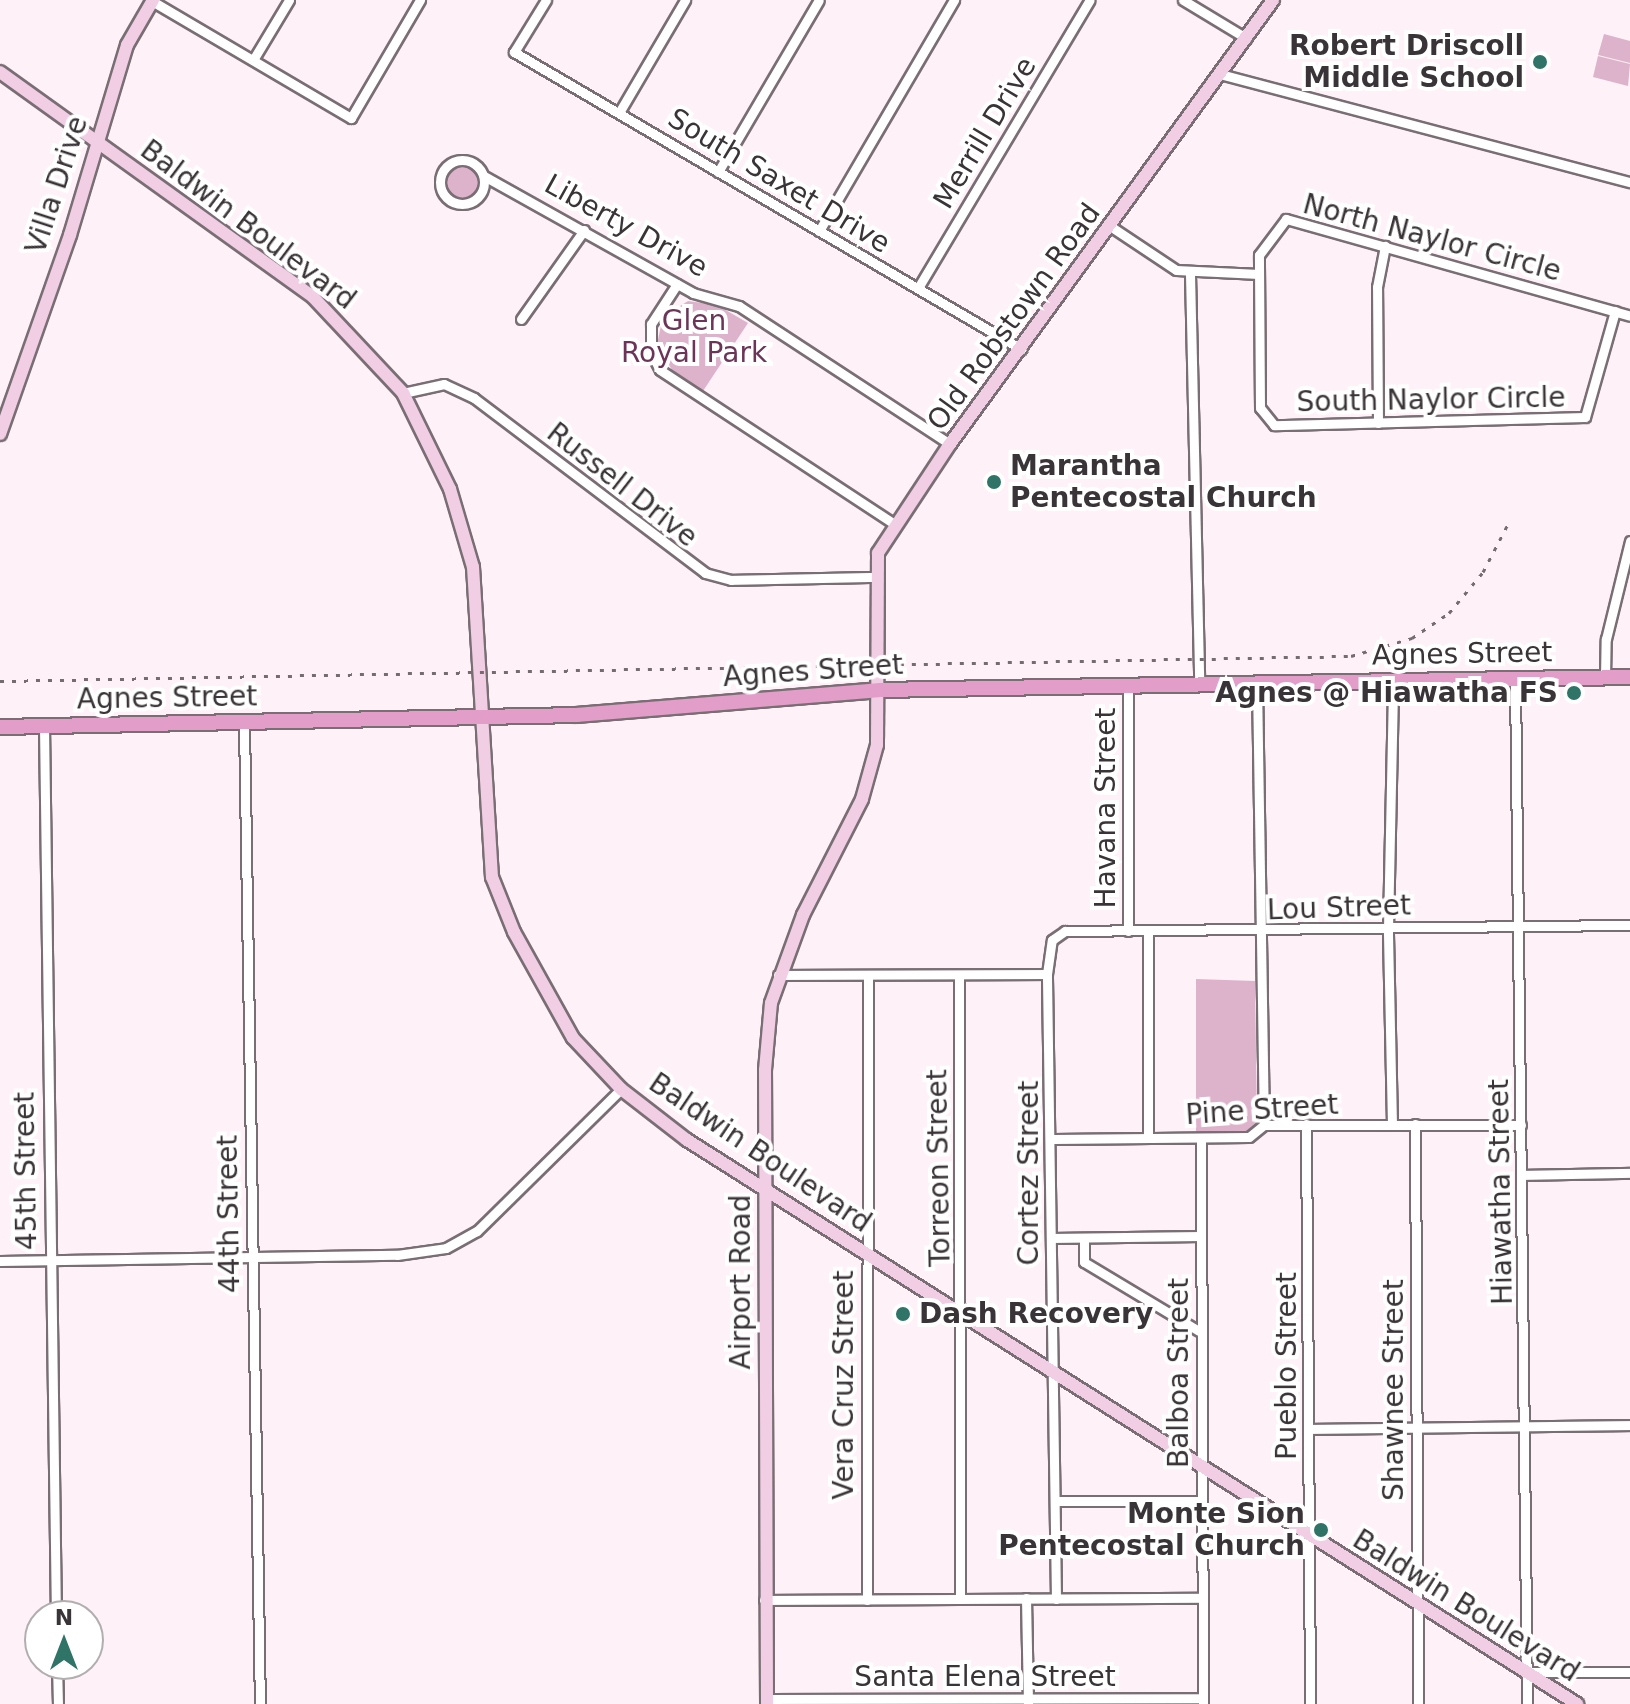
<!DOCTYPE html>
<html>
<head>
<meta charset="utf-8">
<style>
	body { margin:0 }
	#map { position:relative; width:1630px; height:1704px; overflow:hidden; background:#fef1f8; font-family:"DejaVu Sans",sans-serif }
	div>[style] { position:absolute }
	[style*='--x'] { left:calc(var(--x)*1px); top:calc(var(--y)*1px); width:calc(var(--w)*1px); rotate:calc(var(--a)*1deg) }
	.green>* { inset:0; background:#ddb3cb }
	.round { border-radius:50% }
	.roads { filter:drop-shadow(2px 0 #796e74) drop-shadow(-2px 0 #796e74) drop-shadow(0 2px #796e74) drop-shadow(0 -2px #796e74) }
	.street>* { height:9px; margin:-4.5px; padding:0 4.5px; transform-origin:4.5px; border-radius:4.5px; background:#fff }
	.street>.ring { margin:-4.5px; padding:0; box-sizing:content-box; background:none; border:9px solid #fff; border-radius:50% }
	.secondary>* { height:12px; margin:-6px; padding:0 6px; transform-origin:6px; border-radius:6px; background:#f1cee4 }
	.primary>* { height:14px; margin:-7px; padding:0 7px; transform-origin:7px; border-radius:7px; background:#e29dc8 }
	.rail>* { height:3px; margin-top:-1.5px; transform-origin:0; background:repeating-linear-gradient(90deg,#746c71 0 4px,transparent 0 12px) }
	.dots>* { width:22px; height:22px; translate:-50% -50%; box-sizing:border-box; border:4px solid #fff; border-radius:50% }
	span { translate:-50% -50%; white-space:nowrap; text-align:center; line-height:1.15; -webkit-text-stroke:8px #fff; paint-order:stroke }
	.poi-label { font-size:28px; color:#393437; font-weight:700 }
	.right { translate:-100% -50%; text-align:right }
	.left { translate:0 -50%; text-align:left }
	.street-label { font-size:28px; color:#393437 }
	.park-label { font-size:28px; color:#6c3557 }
	.north { position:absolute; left:24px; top:1600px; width:80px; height:80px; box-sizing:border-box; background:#fff; border:2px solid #b0aeaf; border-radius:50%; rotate:0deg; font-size:22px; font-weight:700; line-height:32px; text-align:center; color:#393437 }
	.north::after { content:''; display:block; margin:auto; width:28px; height:36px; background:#307467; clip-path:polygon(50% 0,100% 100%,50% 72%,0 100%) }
</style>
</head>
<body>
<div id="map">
	<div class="green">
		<div style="clip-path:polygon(1604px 34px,1630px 41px,1630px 63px,1598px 55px)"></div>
		<div style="clip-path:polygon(1598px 56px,1630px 64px,1628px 86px,1593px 77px)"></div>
		<div class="round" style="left:446px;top:166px;width:32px;height:32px"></div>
		<div style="clip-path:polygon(688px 301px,717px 305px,748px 323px,703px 391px,672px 370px,657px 344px,663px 317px)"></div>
		<div style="clip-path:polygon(1196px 979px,1255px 981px,1257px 1122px,1250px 1132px,1196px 1133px)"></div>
	</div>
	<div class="roads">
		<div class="street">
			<div style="--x:546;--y:0;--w:61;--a:121.6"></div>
			<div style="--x:514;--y:52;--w:588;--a:30.36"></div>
			<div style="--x:1183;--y:0;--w:74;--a:31.1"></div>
			<div style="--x:152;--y:1;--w:231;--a:30.5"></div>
			<div style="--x:351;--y:118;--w:137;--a:-59.7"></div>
			<div style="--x:253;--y:60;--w:70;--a:-59"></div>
			<div style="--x:1220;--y:74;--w:424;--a:14.8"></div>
			<div style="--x:620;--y:111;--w:129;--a:-59.6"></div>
			<div class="ring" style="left:440px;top:160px;width:35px;height:35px"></div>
			<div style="--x:718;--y:172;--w:199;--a:-59.6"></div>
			<div style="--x:484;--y:176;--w:240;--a:29.2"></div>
			<div style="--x:693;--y:293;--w:48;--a:15.8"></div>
			<div style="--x:739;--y:306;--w:252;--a:33.2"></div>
			<div style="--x:1110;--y:226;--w:79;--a:33.7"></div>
			<div style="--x:1176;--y:270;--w:83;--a:2.8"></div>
			<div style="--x:819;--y:231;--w:268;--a:-59.7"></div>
			<div style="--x:1190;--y:274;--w:410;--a:88.7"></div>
			<div style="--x:677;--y:284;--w:48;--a:123"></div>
			<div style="--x:651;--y:324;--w:29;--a:90"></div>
			<div style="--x:651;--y:353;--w:19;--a:62"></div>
			<div style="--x:660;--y:370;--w:280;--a:33.3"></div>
			<div style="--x:918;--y:288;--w:335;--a:-59.2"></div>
			<div style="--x:1615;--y:311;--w:110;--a:105.8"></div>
			<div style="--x:1585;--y:417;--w:311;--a:178.5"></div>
			<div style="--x:1274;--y:425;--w:22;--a:-129"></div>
			<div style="--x:1260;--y:408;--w:153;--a:-90.4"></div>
			<div style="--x:1259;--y:255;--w:45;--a:-53.1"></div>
			<div style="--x:1286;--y:219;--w:357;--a:15.7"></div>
			<div style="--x:521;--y:319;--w:109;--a:-54.7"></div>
			<div style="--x:403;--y:393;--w:42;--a:-12.4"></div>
			<div style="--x:444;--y:384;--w:33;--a:25"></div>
			<div style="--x:474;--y:398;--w:290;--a:37.1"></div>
			<div style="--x:705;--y:573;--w:27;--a:15"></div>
			<div style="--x:731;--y:580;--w:146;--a:-1.2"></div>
			<div style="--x:1378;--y:423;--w:136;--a:-90.4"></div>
			<div style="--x:1377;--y:287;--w:42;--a:-79"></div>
			<div style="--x:1605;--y:678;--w:39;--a:-89"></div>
			<div style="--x:1606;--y:639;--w:101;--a:-76.2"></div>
			<div style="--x:1515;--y:679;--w:1025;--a:89.33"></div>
			<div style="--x:1257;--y:683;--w:442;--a:89.1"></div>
			<div style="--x:244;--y:723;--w:981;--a:89.07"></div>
			<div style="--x:44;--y:726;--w:890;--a:89.23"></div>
			<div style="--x:1128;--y:931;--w:245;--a:-90"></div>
			<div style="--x:1148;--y:934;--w:204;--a:90"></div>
			<div style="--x:778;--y:975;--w:269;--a:-0.2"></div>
			<div style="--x:959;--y:977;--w:622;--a:89.91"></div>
			<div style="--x:1306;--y:1124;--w:580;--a:89.6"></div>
			<div style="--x:1415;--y:1124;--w:580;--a:89.7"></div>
			<div style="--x:1392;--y:1125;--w:197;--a:-91.2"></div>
			<div style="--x:1388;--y:928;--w:247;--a:-88.8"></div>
			<div style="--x:1201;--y:1138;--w:566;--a:89.8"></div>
			<div style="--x:1054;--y:1139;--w:195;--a:-0.6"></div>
			<div style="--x:1249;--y:1137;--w:19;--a:-39"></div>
			<div style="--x:1264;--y:1125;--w:257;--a:0"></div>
			<div style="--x:1523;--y:1175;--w:107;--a:-1.1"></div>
			<div style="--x:1051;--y:1238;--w:150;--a:-0.8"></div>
			<div style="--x:1084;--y:1238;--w:24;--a:90"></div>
			<div style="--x:1084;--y:1262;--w:134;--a:31"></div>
			<div style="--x:0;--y:1261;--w:397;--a:-0.9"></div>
			<div style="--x:397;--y:1255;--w:49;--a:-8.1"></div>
			<div style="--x:446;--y:1248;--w:35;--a:-29"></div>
			<div style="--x:477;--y:1231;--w:202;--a:-44.6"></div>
			<div style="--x:1310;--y:1429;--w:320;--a:-0.7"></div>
			<div style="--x:1055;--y:1501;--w:146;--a:0"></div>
			<div style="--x:1026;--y:1598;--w:105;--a:88.9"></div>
			<div style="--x:1056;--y:1599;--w:625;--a:-90.83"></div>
			<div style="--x:1047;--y:974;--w:34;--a:-82"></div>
			<div style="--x:1052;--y:940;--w:16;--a:-35"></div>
			<div style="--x:1065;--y:931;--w:565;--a:-0.61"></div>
			<div style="--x:764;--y:1600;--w:438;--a:-0.3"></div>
			<div style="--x:867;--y:1600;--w:623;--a:-89.91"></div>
			<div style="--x:57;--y:1664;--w:40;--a:88.6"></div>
			<div style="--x:1527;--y:1672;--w:103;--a:0"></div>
			<div style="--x:766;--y:1699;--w:437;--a:-0.1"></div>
		</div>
		<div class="secondary">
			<div style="--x:0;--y:72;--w:385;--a:35.7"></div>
			<div style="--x:313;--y:297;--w:132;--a:46.8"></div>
			<div style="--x:403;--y:393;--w:107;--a:63.9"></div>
			<div style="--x:450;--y:489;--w:81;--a:73.6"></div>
			<div style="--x:473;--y:567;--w:311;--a:86.5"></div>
			<div style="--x:492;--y:877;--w:59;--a:68.2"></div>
			<div style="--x:514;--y:932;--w:121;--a:60.9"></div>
			<div style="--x:573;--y:1038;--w:70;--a:46.7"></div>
			<div style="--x:621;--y:1089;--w:83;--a:37.7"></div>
			<div style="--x:687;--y:1140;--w:1054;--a:32.36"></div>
			<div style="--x:0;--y:434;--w:211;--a:-70.6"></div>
			<div style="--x:70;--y:235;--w:198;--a:-73.3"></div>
			<div style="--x:127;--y:45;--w:52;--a:-60"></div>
			<div style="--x:767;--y:1704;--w:634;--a:-90.18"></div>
			<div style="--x:765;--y:1070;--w:67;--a:-84.9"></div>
			<div style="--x:771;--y:1003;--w:94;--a:-70"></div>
			<div style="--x:803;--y:915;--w:130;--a:-63"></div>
			<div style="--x:862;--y:799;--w:56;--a:-74.5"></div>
			<div style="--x:877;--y:745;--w:192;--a:-89.7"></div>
			<div style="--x:878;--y:553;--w:131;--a:-56.6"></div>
			<div style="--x:950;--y:444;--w:549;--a:-53.96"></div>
		</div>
		<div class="primary">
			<div style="--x:0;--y:727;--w:577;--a:-1.19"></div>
			<div style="--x:577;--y:715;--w:304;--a:-4.7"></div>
			<div style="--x:880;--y:690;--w:750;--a:-0.99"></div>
		</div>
	</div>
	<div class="rail">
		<div style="--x:0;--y:681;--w:1351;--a:-1.06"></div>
		<div style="--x:1351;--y:656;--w:64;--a:-16.4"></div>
		<div style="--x:1412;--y:638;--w:45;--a:-34"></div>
		<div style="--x:1449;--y:613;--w:53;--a:-50.3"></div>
		<div style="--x:1483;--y:572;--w:54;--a:-62.5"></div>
	</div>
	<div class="dots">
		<div style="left:1540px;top:62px;background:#307467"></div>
		<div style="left:994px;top:482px;background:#307467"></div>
		<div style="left:1574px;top:693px;background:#307467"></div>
		<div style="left:903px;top:1314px;background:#307467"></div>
		<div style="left:1321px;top:1530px;background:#307467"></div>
	</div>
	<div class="poi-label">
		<span class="right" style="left:1524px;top:62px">Robert Driscoll<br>Middle School</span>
		<span class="left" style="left:1010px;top:482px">Marantha<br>Pentecostal Church</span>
		<span class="right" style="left:1558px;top:693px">Agnes @ Hiawatha FS</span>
		<span class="left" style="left:919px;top:1314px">Dash Recovery</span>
		<span class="right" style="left:1305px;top:1530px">Monte Sion<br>Pentecostal Church</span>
	</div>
	<div class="street-label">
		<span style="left:985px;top:133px;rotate:-59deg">Merrill Drive</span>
		<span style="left:779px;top:181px;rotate:31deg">South Saxet Drive</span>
		<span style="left:57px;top:185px;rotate:-72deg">Villa Drive</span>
		<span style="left:248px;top:225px;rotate:37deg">Baldwin Boulevard</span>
		<span style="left:626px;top:226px;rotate:29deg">Liberty Drive</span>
		<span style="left:1432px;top:238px;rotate:15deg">North Naylor Circle</span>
		<span style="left:1014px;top:317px;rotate:-54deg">Old Robstown Road</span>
		<span style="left:1431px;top:400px;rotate:-1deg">South Naylor Circle</span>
		<span style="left:622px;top:485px;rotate:38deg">Russell Drive</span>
		<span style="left:1462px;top:654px;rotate:-1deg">Agnes Street</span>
		<span style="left:813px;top:671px;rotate:-4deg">Agnes Street</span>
		<span style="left:167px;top:698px;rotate:-1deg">Agnes Street</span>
		<span style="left:1106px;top:808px;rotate:-90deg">Havana Street</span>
		<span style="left:1339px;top:908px;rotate:-2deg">Lou Street</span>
		<span style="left:1262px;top:1110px;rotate:-4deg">Pine Street</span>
		<span style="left:760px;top:1153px;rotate:34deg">Baldwin Boulevard</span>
		<span style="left:939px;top:1168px;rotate:-91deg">Torreon Street</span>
		<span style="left:26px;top:1171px;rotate:-91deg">45th Street</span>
		<span style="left:1029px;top:1173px;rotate:-90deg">Cortez Street</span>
		<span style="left:1501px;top:1192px;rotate:-91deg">Hiawatha Street</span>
		<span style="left:229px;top:1214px;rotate:-91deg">44th Street</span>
		<span style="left:741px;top:1282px;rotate:-90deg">Airport Road</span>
		<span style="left:1287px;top:1366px;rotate:-90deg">Pueblo Street</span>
		<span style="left:1179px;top:1373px;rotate:-90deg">Balboa Street</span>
		<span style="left:844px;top:1385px;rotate:-90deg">Vera Cruz Street</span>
		<span style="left:1394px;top:1390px;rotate:-90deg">Shawnee Street</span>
		<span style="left:1466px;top:1606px;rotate:32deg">Baldwin Boulevard</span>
		<span style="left:985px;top:1677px">Santa Elena Street</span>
	</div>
	<div class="park-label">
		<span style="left:694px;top:337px">Glen<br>Royal Park</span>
	</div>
	<div class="north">N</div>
</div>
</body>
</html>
